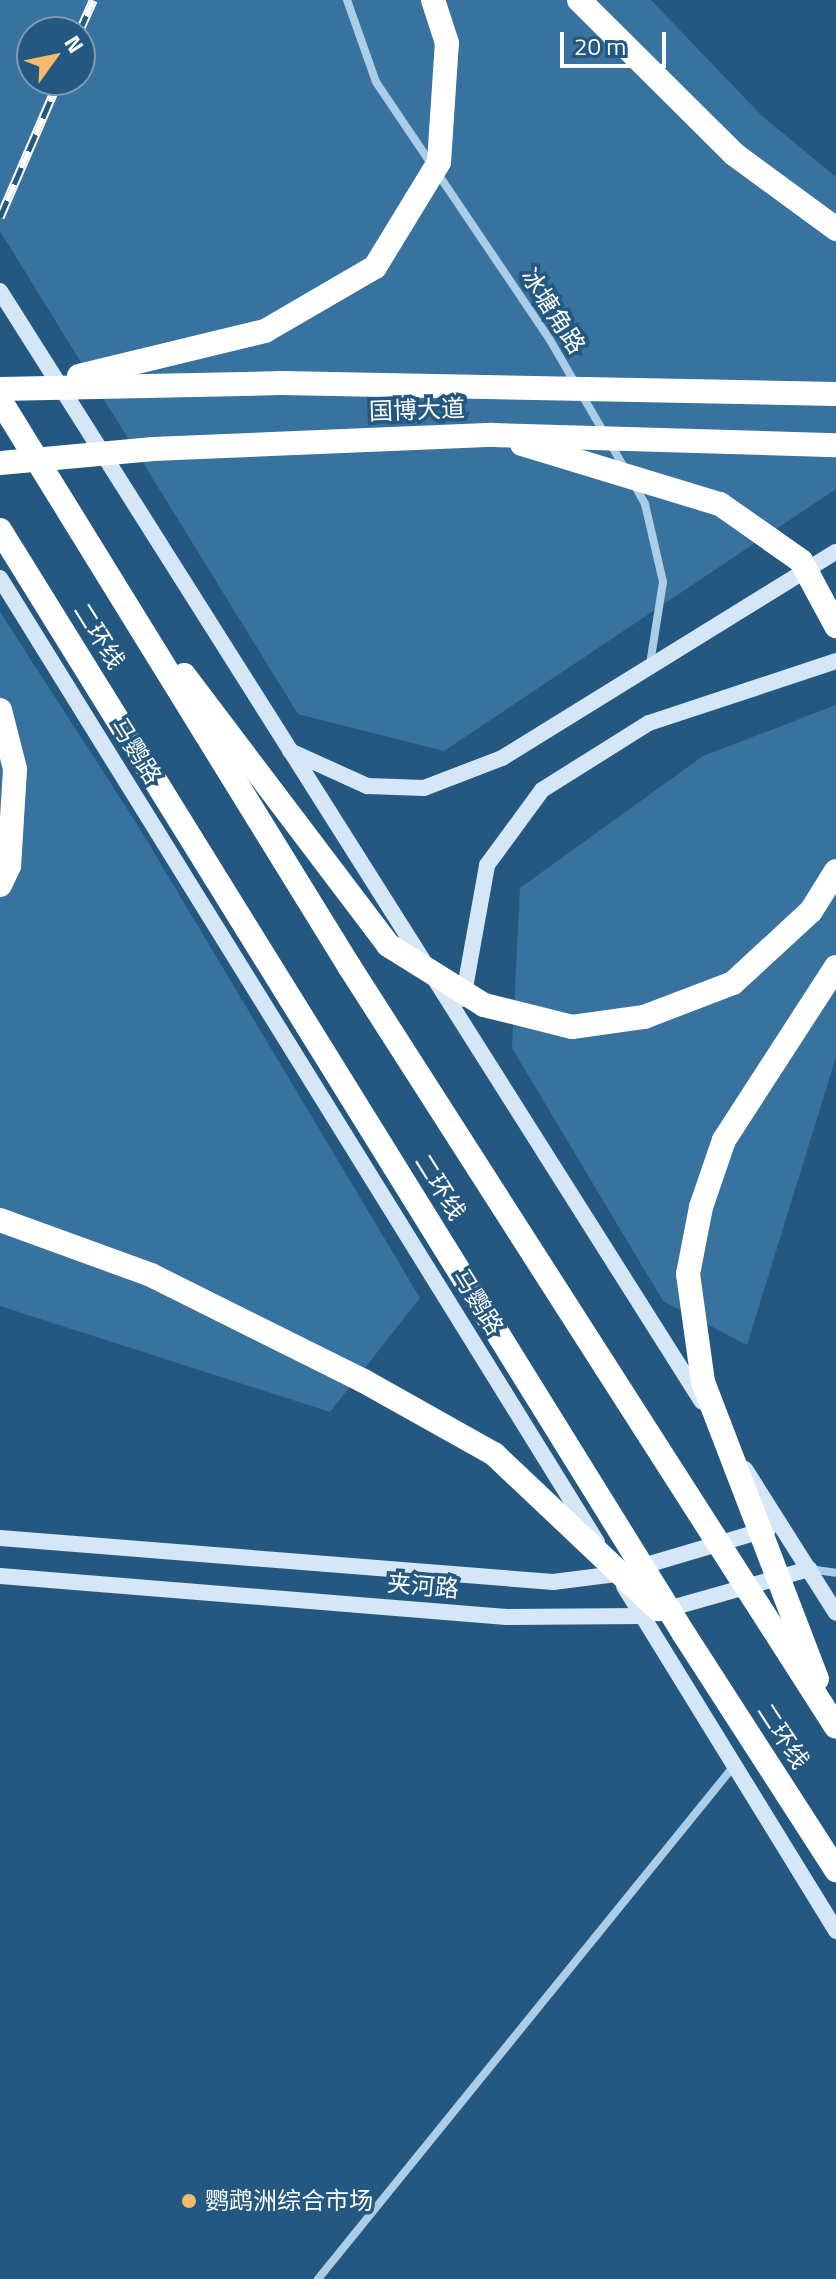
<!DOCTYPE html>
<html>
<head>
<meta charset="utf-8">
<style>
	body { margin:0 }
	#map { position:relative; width:836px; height:2279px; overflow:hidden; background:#245881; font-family:"Titillium Web","Noto Sans SC",sans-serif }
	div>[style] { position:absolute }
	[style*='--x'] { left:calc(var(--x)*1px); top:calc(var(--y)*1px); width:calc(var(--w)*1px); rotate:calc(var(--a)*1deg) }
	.green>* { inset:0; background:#38729f }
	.street>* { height:8px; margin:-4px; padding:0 4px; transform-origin:4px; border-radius:4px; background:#abcde7 }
	.secondary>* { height:16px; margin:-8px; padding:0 8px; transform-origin:8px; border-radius:8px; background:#d5e7f6 }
	.highway>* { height:24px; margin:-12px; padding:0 12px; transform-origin:12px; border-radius:12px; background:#fff }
	.rail>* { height:9px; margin-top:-4.5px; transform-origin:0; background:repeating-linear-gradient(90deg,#245881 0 18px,#fff 0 36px); box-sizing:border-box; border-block:2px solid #fff }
	.highway-bridge>* { height:24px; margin:-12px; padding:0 12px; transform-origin:12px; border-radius:12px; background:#fff }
	.dots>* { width:22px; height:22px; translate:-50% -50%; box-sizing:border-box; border:4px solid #245881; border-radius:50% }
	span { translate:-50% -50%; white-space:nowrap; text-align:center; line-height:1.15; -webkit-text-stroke:7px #245881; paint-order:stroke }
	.street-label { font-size:24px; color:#fff }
	.poi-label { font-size:24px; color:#fff }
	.left { translate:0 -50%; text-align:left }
	.north { position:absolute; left:16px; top:16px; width:80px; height:80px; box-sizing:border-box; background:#245881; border:2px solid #7c9bb3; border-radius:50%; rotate:57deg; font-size:22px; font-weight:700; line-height:32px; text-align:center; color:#fff }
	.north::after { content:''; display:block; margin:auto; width:28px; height:36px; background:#f2bb6e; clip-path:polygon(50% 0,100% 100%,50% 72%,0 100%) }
	.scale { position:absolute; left:560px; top:32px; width:106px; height:36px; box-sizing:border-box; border:4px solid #fff; border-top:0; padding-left:10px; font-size:24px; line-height:28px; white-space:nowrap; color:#fff; -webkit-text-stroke:6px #245881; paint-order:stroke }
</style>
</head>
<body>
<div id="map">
	<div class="green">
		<div style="clip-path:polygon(evenodd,0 0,651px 0,762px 116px,836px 177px,836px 489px,444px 751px,298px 714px,0 231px,0 0,32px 32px,80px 32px,80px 80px,32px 80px,32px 32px)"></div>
		<div style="clip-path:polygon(0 612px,137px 824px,420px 1298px,330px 1412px,0 1306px)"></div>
		<div style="clip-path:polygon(836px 705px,836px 1057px,747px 1345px,663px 1301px,512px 1048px,520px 888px,703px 756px)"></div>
	</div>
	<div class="street">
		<div style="--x:347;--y:0;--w:87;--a:70.5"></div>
		<div style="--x:376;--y:82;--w:311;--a:56"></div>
		<div style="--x:550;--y:340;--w:149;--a:59.8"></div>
		<div style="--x:634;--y:484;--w:23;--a:61"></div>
		<div style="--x:645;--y:504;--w:80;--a:77"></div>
		<div style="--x:663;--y:582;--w:83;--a:99"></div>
		<div style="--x:809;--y:1569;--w:27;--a:8"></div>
		<div style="--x:318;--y:2279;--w:659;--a:-50.97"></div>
	</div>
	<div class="secondary">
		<div style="--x:0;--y:291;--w:1314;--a:57.71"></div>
		<div style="--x:0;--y:578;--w:1134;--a:58.23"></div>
		<div style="--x:290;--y:751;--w:85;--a:24.4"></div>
		<div style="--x:367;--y:786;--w:57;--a:2"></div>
		<div style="--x:424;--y:788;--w:84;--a:-21"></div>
		<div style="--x:502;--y:758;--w:392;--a:-31.7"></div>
		<div style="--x:463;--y:999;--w:136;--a:-79.8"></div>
		<div style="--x:487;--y:865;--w:93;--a:-53.7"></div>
		<div style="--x:542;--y:790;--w:126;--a:-32.1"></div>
		<div style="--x:649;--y:723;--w:197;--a:-18.3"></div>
		<div style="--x:745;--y:1469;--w:170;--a:57.7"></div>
		<div style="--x:0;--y:1538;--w:555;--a:4.55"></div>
		<div style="--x:553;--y:1582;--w:64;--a:-7.2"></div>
		<div style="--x:616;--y:1574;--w:159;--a:-16.5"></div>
		<div style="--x:0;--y:1576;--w:508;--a:4.63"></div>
		<div style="--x:506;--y:1617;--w:137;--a:-0.4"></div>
		<div style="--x:643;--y:1616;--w:173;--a:-15.8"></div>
		<div style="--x:624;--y:1586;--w:405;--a:58.4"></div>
	</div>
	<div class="highway">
		<div style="--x:579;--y:0;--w:218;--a:44.8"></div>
		<div style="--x:734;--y:154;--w:127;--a:36.3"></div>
		<div style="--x:0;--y:710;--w:61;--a:75.7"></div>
		<div style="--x:15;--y:769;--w:97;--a:93.5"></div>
		<div style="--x:9;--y:866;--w:21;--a:115"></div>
		<div style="--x:733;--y:983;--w:106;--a:-42.7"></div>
		<div style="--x:811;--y:911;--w:47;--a:-58"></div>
	</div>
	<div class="rail">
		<div style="--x:79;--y:32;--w:35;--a:-66"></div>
		<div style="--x:0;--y:217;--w:149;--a:-66.7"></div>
	</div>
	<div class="highway-bridge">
		<div style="--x:79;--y:376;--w:191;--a:-13.6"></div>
		<div style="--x:265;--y:331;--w:127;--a:-30.2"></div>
		<div style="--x:375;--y:267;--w:123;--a:-58.6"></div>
		<div style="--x:439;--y:162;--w:119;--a:-86.2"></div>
		<div style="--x:447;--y:43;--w:45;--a:-108"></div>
		<div style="--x:0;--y:389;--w:282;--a:-1.2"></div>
		<div style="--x:282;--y:383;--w:554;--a:1.14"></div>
		<div style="--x:0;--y:400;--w:665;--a:58.34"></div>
		<div style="--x:349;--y:966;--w:903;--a:57.38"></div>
		<div style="--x:522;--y:444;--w:207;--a:16.9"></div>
		<div style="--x:720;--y:504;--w:99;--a:35.1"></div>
		<div style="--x:801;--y:561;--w:74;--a:61.7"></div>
		<div style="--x:0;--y:463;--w:154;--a:-5.2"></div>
		<div style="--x:153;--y:449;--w:340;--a:-2.4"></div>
		<div style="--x:493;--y:435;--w:343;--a:1.7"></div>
		<div style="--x:0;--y:530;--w:1299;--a:58.22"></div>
		<div style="--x:684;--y:1634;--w:281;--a:57.2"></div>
		<div style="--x:184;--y:675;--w:338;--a:52.9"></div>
		<div style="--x:388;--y:945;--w:113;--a:32"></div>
		<div style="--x:484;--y:1005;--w:91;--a:14"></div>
		<div style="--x:572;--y:1027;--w:73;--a:-7.9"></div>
		<div style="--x:644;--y:1017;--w:95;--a:-20.9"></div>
		<div style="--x:0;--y:1220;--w:161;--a:20"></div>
		<div style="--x:151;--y:1275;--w:236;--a:26.5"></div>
		<div style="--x:362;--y:1380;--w:151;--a:29.3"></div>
		<div style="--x:494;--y:1454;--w:226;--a:43.4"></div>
		<div style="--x:817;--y:1679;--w:318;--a:-111"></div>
		<div style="--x:703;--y:1382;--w:109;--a:-97.9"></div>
		<div style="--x:688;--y:1274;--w:68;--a:-79"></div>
		<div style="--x:701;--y:1207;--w:71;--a:-71.1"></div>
		<div style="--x:724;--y:1140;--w:206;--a:-57.1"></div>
	</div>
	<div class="dots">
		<div style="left:189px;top:2201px;background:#f2bb6e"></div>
	</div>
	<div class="street-label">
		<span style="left:553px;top:311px;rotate:57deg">冰塘角路</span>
		<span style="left:417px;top:410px;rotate:-2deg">国博大道</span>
		<span style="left:99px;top:636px;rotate:58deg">二环线</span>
		<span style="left:136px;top:751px;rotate:58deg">马鹦路</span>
		<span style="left:440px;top:1187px;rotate:58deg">二环线</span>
		<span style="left:478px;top:1302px;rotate:58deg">马鹦路</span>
		<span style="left:423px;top:1586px;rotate:5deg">夹河路</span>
		<span style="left:783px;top:1736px;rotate:57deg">二环线</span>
	</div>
	<div class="poi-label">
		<span class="left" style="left:205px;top:2201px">鹦鹉洲综合市场</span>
	</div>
	<div class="north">N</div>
	<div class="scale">20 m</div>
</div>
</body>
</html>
